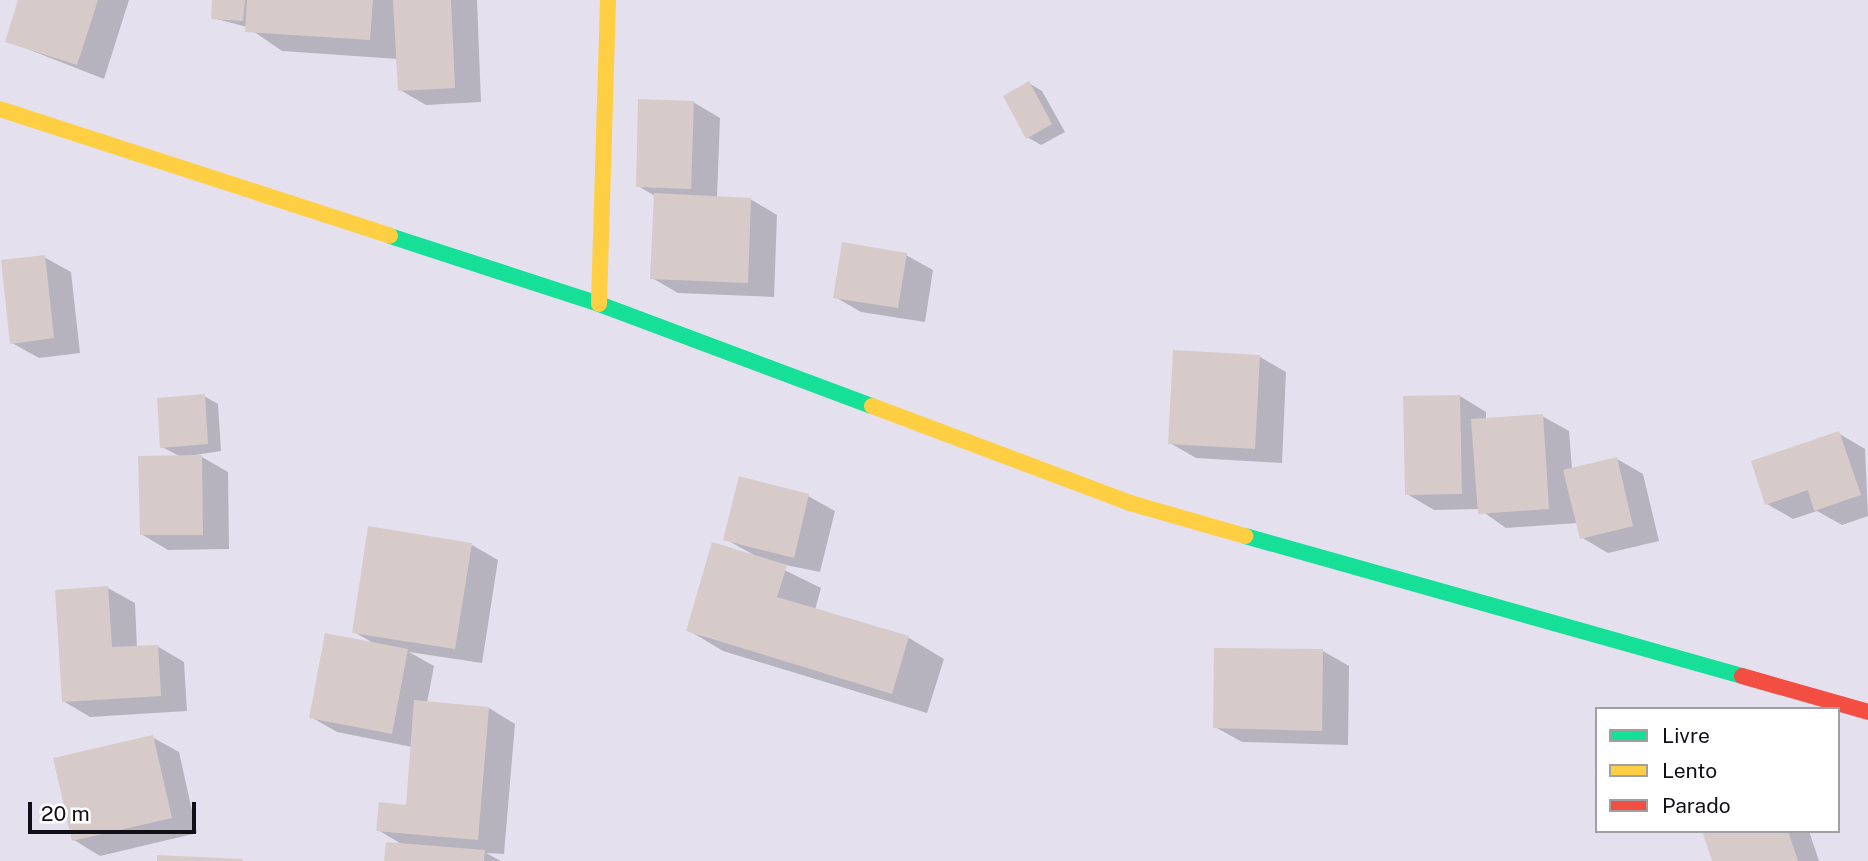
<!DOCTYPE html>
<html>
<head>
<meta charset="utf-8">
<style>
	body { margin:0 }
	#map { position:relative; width:1868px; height:861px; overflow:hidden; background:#e5e0ee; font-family:"Public Sans",sans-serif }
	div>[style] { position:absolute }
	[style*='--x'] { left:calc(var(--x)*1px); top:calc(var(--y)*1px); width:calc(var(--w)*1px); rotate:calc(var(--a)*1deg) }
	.shadow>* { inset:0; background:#0003 }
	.building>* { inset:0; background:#d7cbca }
	.fast>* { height:16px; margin:-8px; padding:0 8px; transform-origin:8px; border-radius:8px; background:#16e098 }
	.slow>* { height:16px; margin:-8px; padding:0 8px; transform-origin:8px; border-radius:8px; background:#ffcf43 }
	.jam>* { height:16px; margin:-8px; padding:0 8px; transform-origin:8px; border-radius:8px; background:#f24e42 }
	span { translate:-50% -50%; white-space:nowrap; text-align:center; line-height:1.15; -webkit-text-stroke:6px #fff; paint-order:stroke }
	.legend { position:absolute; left:1595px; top:707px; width:245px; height:126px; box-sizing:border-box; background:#fff; border:2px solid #a09fa2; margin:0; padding:9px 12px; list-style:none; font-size:21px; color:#120f17 }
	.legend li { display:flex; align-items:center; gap:14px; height:35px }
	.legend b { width:35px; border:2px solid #a09fa2 }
	.scale { position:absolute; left:28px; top:802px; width:168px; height:32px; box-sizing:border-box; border:4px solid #120f17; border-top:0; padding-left:9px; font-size:21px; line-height:24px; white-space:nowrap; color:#120f17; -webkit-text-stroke:5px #fff; paint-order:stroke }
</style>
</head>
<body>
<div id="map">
	<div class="shadow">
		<div style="clip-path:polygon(19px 0,129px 0,104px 79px,7px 41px)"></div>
		<div style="clip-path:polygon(214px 0,477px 0,481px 102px,426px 105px,400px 90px,398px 59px,282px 51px,247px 27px,213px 18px)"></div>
		<div style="clip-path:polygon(1029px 83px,1042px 91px,1065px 132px,1041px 145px,1027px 137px)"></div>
		<div style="clip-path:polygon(693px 102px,720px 118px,717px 198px,750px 199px,777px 215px,774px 297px,678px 293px,652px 278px,655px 196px,638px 186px)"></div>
		<div style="clip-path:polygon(906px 255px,933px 270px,925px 322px,861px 312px,835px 297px)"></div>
		<div style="clip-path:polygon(44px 257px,71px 272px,80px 353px,39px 358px,12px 343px)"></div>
		<div style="clip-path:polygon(1260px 357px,1286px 372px,1282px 463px,1196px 458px,1170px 443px)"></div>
		<div style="clip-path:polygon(204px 396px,218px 404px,221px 451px,182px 457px,202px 457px,228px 472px,229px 549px,168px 550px,141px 534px,181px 457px,162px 447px)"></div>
		<div style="clip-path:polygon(1460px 396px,1486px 412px,1486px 420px,1542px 416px,1569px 431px,1572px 469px,1617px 459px,1643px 474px,1659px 541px,1608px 553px,1581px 537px,1578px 523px,1506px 528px,1479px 509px,1434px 510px,1407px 494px)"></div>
		<div style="clip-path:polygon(1838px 433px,1865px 449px,1868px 516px,1842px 525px,1817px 511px,1793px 519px,1767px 504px)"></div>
		<div style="clip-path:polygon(808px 496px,835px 511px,820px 572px,766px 561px,821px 588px,815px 610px,909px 638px,944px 659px,927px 713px,723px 651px,688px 630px,754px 555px,725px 539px)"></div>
		<div style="clip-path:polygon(472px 545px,498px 560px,482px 663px,409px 652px,434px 666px,427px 703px,489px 708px,515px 724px,504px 854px,486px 853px,501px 861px,386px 861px,403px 845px,378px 830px,407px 806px,412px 747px,337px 732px,311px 717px,375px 644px,354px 632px)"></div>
		<div style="clip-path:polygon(108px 588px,135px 603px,137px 648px,157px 646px,184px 662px,187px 711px,90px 717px,63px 701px)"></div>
		<div style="clip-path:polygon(1323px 651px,1349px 666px,1348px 745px,1242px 742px,1215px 727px)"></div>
		<div style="clip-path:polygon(152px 737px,179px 752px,197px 833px,100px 856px,74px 840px)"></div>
		<div style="clip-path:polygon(1704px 831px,1809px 831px,1819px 861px,1714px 861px)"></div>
	</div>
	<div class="building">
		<div style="clip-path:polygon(18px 0,98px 0,77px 65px,5px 42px)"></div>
		<div style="clip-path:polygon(212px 0,245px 0,243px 21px,211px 19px)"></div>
		<div style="clip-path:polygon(247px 0,373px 0,370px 40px,245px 32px)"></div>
		<div style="clip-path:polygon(393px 0,451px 0,455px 88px,398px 91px)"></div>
		<div style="clip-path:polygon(1029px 81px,1052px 124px,1026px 139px,1003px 96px)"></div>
		<div style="clip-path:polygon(638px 99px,694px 101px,691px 189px,636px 187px)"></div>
		<div style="clip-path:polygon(654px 193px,751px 198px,748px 283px,650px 279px)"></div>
		<div style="clip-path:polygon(842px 242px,907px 253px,898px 308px,833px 298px)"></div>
		<div style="clip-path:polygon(45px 255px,54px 338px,10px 344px,1px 260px)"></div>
		<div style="clip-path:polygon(1173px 350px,1260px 355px,1255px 449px,1168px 444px)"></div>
		<div style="clip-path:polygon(205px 394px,208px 444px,160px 448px,157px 398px)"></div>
		<div style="clip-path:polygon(1460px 395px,1462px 494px,1405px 495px,1403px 396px)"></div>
		<div style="clip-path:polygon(1543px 414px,1549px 509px,1478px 514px,1471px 419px)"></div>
		<div style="clip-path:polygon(1839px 431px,1861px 495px,1814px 511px,1808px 490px,1765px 505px,1751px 461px)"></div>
		<div style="clip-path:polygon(202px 455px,203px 535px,140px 535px,138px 456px)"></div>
		<div style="clip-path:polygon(1617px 457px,1633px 526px,1580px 539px,1563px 470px)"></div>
		<div style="clip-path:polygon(739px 476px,809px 494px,794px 558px,723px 540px)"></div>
		<div style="clip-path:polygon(368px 526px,472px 543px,455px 649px,352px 633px)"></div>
		<div style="clip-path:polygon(712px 542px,787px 565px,777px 597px,909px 636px,892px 694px,686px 631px)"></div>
		<div style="clip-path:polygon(108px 586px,112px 647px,158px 645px,161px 696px,62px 702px,55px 590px)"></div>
		<div style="clip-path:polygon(325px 633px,408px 649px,392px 734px,309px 718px)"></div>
		<div style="clip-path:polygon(1214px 648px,1323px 649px,1322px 731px,1213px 728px)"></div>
		<div style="clip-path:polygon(414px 700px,489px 707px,478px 840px,376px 831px,379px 802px,406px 805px)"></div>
		<div style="clip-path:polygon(153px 735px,172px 818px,72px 841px,53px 758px)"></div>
		<div style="clip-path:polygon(1702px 831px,1788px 831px,1798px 861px,1712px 861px)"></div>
		<div style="clip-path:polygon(386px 842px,485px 850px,484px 861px,384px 861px)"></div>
		<div style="clip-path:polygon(157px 855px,243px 859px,243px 861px,157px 861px)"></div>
	</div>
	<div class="fast">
		<div style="--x:390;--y:236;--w:220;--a:18"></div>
		<div style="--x:599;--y:304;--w:291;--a:20.5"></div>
		<div style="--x:1245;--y:536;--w:516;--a:15.73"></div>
	</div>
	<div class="slow">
		<div style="--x:0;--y:109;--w:410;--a:18"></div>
		<div style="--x:599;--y:304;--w:304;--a:-88.3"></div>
		<div style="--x:872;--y:406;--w:276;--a:20.6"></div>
		<div style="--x:1130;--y:503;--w:120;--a:16"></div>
	</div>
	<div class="jam">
		<div style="--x:1742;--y:676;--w:131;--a:15.9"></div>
	</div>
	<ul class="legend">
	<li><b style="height:9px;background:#16e098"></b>Livre</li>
	<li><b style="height:9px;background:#ffcf43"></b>Lento</li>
	<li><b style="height:9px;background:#f24e42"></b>Parado</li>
	</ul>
	<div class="scale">20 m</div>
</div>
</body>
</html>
